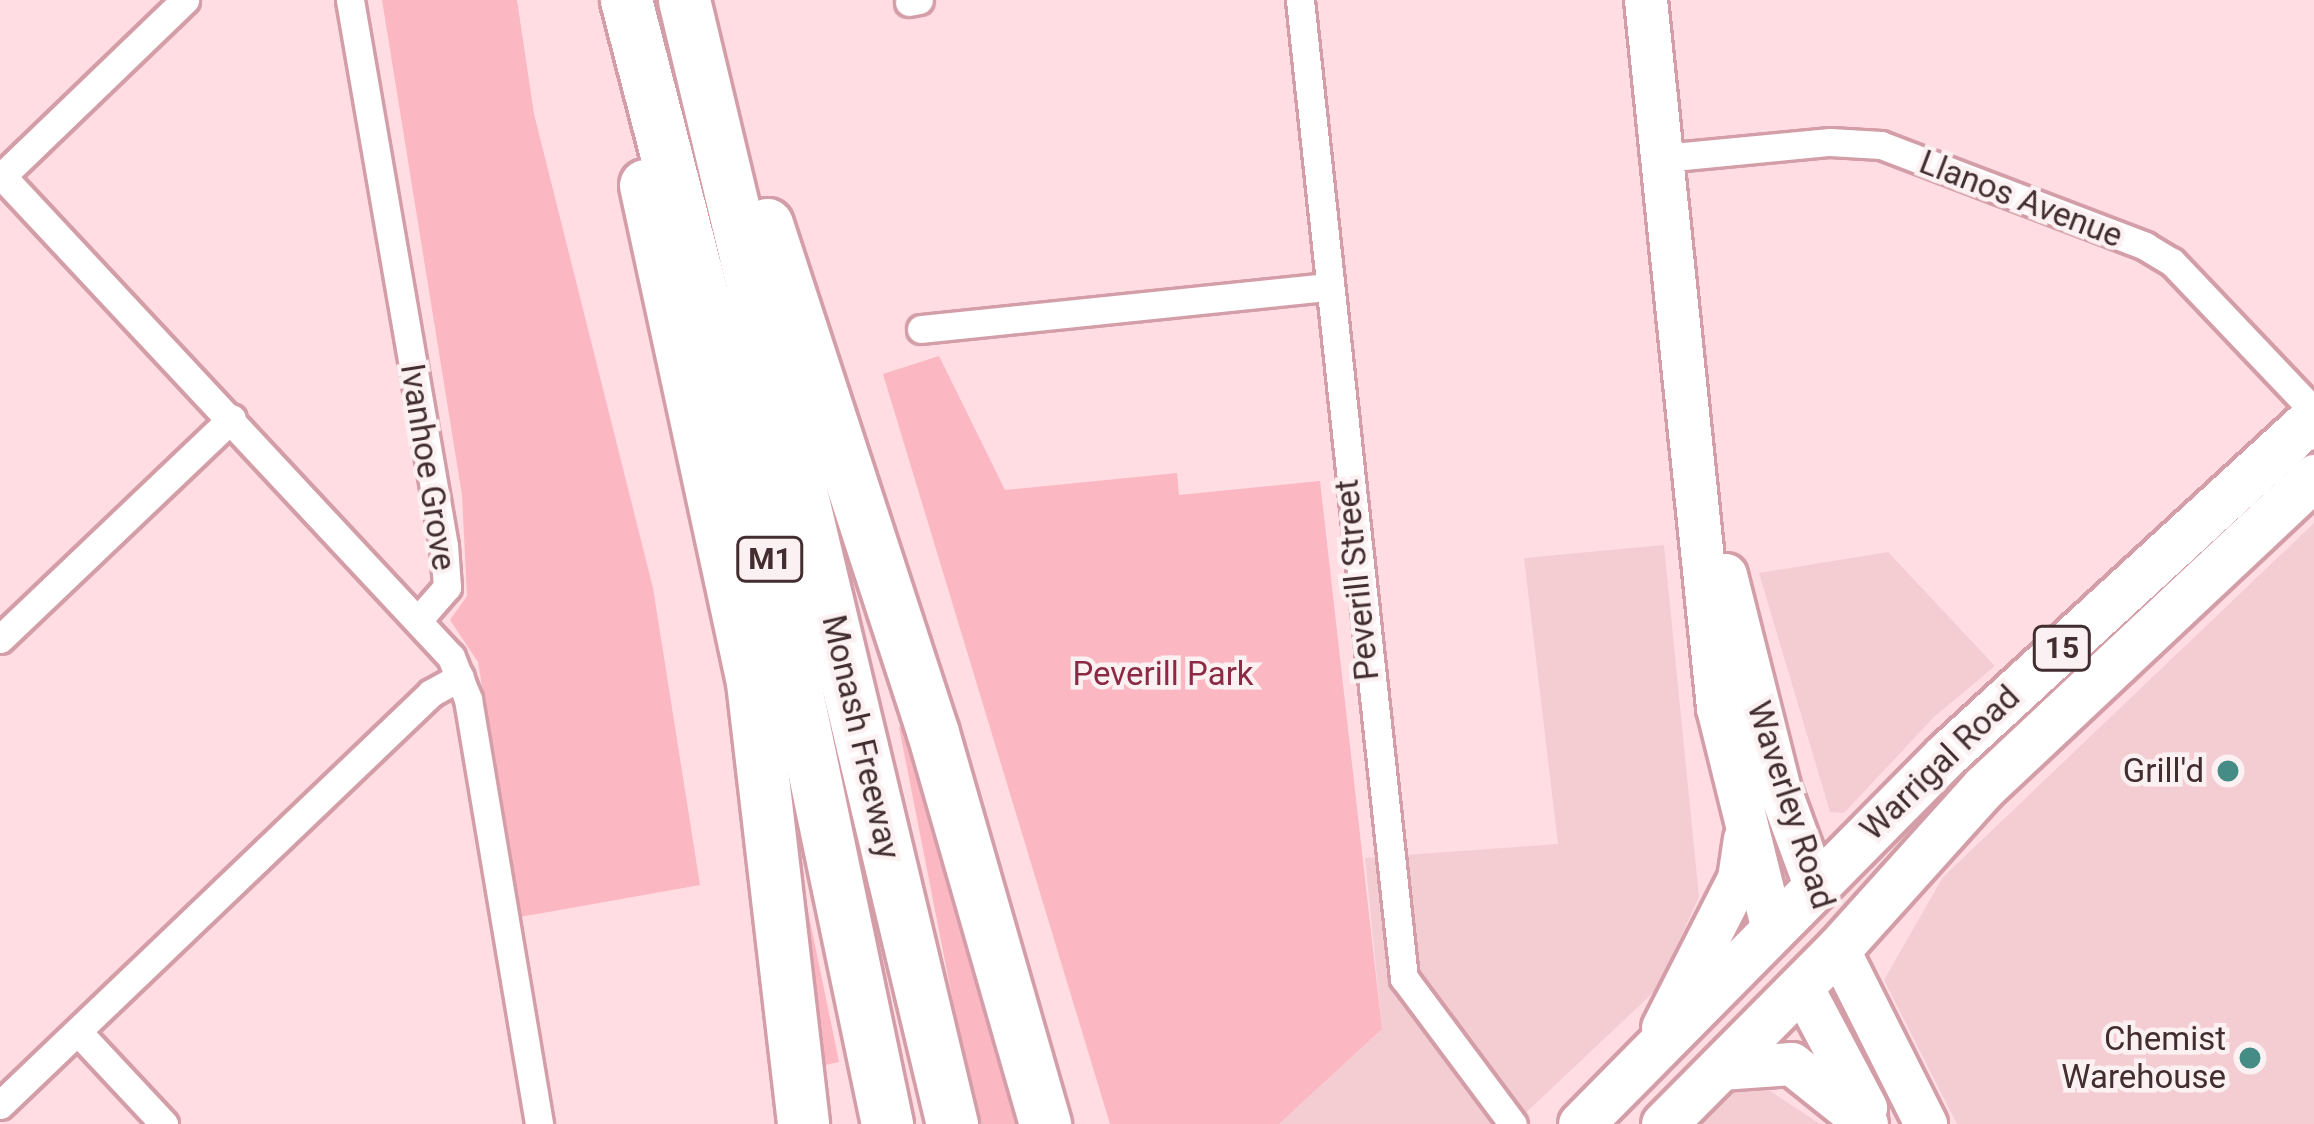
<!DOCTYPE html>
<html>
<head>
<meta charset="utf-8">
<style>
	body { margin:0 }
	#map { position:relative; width:2314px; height:1124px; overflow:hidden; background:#ffdde2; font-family:Roboto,sans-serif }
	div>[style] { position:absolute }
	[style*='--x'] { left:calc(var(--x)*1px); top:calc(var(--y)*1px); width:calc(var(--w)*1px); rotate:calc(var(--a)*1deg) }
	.built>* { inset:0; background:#f4cdd3 }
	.green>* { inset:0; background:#fbb7c2 }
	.roads { filter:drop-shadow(3px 0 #d39ea7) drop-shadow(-3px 0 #d39ea7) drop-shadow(0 3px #d39ea7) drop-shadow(0 -3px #d39ea7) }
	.minor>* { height:27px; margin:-13.5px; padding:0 13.5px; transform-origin:13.5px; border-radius:13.5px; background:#fff }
	.primary>* { height:42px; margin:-21px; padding:0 21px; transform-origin:21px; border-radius:21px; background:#fff }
	.trunk>* { height:45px; margin:-22.5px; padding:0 22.5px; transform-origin:22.5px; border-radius:22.5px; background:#fff }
	.motorway>* { height:51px; margin:-25.5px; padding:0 25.5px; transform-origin:25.5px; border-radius:25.5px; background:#fff }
	.dots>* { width:33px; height:33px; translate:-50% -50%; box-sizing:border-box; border:6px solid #fcf1f2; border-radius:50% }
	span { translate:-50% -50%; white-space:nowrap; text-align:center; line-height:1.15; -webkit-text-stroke:9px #fcf1f2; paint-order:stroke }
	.shield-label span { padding:3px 9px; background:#fcf1f2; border:3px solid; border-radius:9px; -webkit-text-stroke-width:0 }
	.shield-label { font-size:30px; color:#422d30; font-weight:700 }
	.street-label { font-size:33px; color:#422d30 }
	.park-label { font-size:33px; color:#8b2a44 }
	.poi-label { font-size:33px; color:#422d30 }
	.right { translate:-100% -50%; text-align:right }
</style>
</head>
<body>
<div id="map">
	<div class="built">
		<div style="clip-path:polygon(2314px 523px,2314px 1124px,1957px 1124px,1884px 980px,1943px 877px)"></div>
		<div style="clip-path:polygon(1664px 545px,1699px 897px,1657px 989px,1514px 1124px,1279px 1124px,1382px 1029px,1365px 858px,1558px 844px,1524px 558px)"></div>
		<div style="clip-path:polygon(1888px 552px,1995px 666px,1934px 717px,1844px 813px,1830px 812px,1759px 573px)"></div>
		<div style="clip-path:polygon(1767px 1089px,1820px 1124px,1697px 1124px,1735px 1091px)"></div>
	</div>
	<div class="green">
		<div style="clip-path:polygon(382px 0,517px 0,534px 114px,653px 588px,700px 885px,520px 917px,478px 662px,450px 620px,467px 596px,462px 495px)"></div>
		<div style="clip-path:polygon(939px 356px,1005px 490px,1177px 473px,1179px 495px,1320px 481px,1382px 1029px,1279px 1124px,1110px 1124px,883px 374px)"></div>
		<div style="clip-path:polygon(899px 727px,911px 728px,1016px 1124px,977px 1124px)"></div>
		<div style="clip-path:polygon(801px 877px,839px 1062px,821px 1066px,795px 881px)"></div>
	</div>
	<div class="roads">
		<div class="minor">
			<div style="--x:350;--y:0;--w:554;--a:80.23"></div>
			<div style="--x:444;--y:546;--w:41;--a:85.8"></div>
			<div style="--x:447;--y:587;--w:41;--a:131.1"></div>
			<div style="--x:1300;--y:0;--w:984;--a:83.93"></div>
			<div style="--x:1404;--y:978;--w:182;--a:53.3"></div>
			<div style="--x:909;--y:2;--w:10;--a:-11"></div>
			<div style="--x:1663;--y:158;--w:168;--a:-5.5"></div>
			<div style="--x:1830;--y:142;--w:51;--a:3.4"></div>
			<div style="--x:1881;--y:145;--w:283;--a:20.9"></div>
			<div style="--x:2145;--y:246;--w:31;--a:31"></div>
			<div style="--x:2172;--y:262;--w:206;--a:46.4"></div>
			<div style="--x:0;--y:174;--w:661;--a:46.96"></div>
			<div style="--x:451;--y:657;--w:45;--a:68"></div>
			<div style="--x:468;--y:699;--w:431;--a:80.5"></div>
			<div style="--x:0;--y:178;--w:257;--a:-43.9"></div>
			<div style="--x:921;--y:329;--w:408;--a:-5.9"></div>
			<div style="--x:0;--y:639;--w:320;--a:-43.6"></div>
			<div style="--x:78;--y:1032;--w:126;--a:46.9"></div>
			<div style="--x:0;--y:1105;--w:596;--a:-43.71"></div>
			<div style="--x:431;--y:693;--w:33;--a:-29"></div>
		</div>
		<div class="primary">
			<div style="--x:1646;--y:0;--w:712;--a:84.19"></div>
			<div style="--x:1718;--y:708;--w:229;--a:76.1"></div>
			<div style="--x:1726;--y:575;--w:222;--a:75.9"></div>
			<div style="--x:1780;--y:790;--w:101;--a:69.8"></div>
			<div style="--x:1838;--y:949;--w:196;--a:63.3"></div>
			<div style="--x:1802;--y:987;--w:137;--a:62.1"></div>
			<div style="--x:1663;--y:1028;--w:167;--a:-63"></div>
			<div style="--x:1739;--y:879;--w:40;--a:-81.5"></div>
			<div style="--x:1721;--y:1069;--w:71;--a:-4"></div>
			<div style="--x:1792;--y:1064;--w:96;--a:38.7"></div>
		</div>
		<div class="trunk">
			<div style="--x:1581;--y:1124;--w:519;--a:-45.31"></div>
			<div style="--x:1946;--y:755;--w:500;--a:-42.6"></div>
			<div style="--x:1664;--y:1124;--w:247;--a:-45.2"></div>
			<div style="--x:1838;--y:949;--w:218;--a:-48"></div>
			<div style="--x:1984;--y:787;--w:453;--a:-43.2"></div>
		</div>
		<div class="motorway">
			<div style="--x:626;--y:0;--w:552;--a:75.51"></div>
			<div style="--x:764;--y:534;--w:603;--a:78.22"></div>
			<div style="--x:684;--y:0;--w:1156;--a:76.59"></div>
			<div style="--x:645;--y:185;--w:508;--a:77.85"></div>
			<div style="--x:752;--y:682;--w:445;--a:83.4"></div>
			<div style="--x:767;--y:224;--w:535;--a:71.94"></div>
			<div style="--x:933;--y:733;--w:407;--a:74"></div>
		</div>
	</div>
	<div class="dots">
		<div style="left:2228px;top:771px;background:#458c86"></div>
		<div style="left:2250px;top:1058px;background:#458c86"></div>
	</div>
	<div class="shield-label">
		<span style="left:770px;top:559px">M1</span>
		<span style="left:2062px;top:648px">15</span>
	</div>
	<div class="street-label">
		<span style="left:2021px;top:199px;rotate:21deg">Llanos Avenue</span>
		<span style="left:428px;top:467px;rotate:81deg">Ivanhoe Grove</span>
		<span style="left:1357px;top:580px;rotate:-96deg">Peverill Street</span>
		<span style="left:861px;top:737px;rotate:77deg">Monash Freeway</span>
		<span style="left:1940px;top:763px;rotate:-44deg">Warrigal Road</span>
		<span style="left:1791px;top:805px;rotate:72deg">Waverley Road</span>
	</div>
	<div class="park-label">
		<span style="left:1163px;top:674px">Peverill Park</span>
	</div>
	<div class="poi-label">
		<span class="right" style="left:2204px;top:771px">Grill'd</span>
		<span class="right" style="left:2226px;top:1058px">Chemist<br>Warehouse</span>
	</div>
</div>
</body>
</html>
